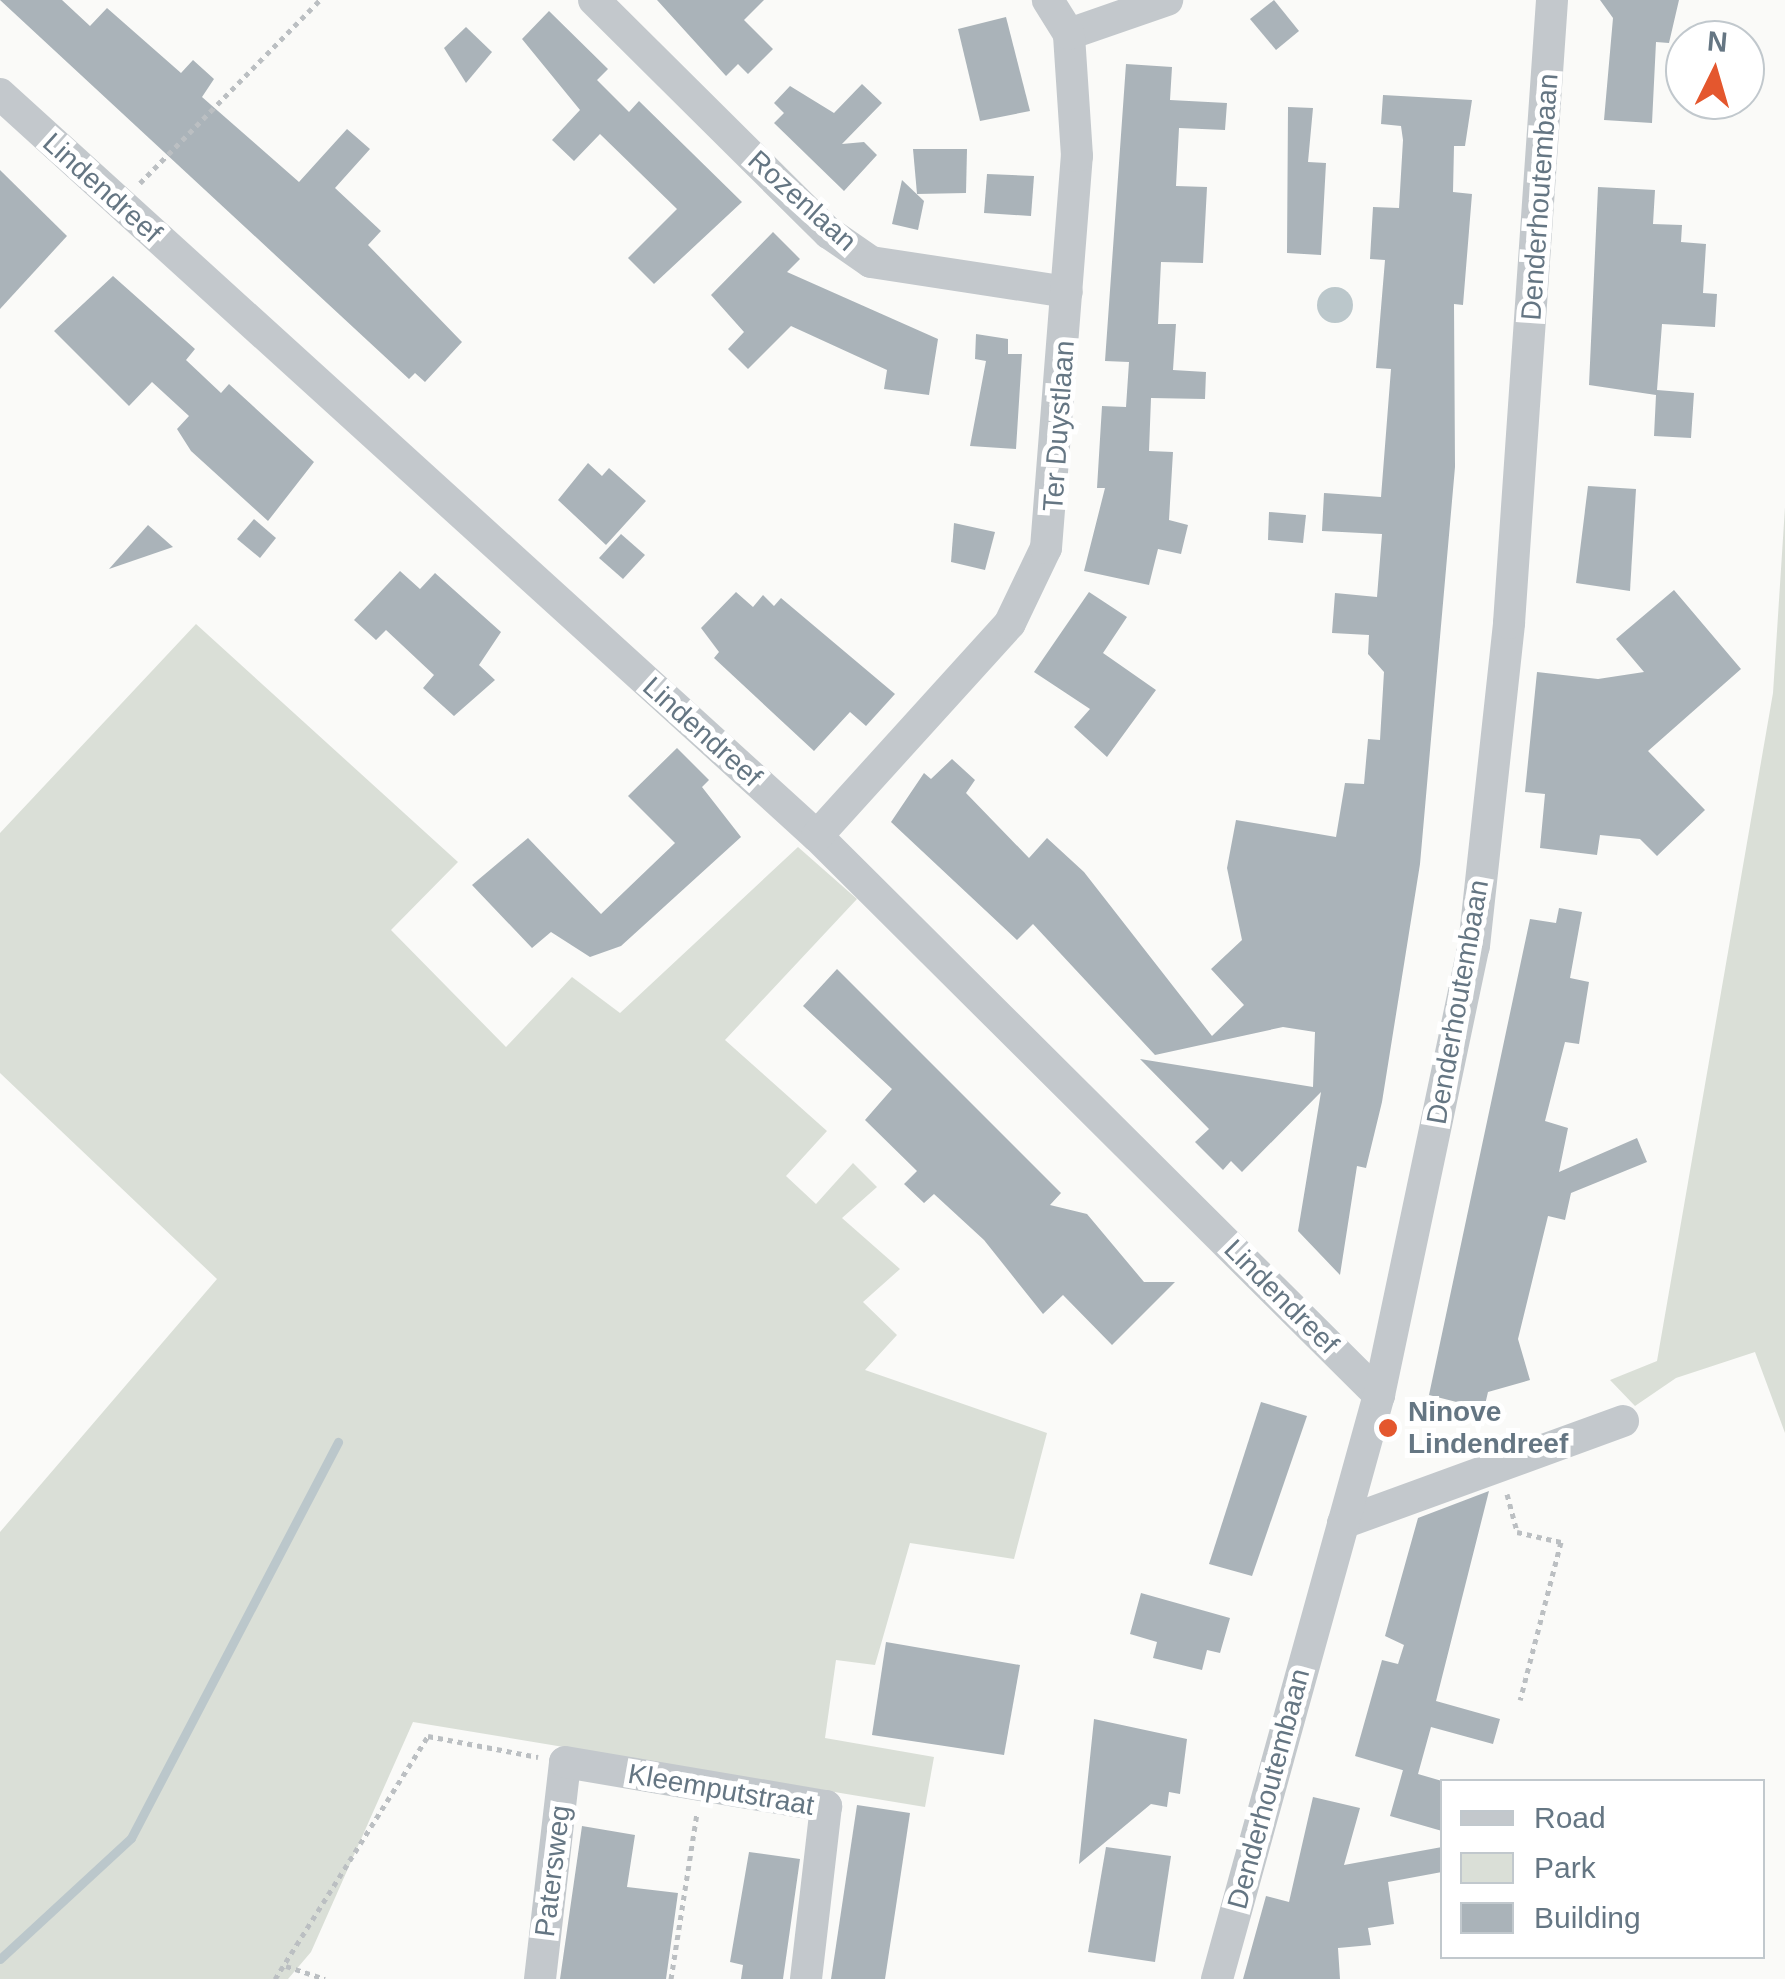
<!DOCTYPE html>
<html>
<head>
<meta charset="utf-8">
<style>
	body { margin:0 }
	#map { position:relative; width:1785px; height:1979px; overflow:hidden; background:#fafaf8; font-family:Helvetica,sans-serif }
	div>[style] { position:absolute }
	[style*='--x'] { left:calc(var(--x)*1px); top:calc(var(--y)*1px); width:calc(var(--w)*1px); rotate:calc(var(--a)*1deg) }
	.green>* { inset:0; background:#dadfd7 }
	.water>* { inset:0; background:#bbc7cb }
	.round { border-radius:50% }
	.stream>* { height:9px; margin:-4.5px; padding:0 4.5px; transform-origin:4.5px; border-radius:4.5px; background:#bbc7cb }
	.building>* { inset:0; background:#aab3b9 }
	.path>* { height:5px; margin-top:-2.5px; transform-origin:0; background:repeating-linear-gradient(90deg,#bbbfc2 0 5px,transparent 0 10px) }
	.minor>* { height:32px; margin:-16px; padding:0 16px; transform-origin:16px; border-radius:16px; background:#c3c8cc }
	.dots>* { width:28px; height:28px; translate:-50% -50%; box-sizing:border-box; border:5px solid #fff; border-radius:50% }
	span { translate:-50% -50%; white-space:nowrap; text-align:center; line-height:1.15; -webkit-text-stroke:10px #fff; paint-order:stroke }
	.street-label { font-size:28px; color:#657683 }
	.poi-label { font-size:28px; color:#657683; font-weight:700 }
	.left { translate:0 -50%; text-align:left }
	.legend { position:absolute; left:1440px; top:1779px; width:325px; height:180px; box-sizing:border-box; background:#fff; border:2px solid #c1c8cd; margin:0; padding:12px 18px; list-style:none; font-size:30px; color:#657683 }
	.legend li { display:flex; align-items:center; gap:20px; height:50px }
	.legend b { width:50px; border:2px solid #c1c8cd }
	.north { position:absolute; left:1665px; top:20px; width:100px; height:100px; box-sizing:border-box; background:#fff; border:2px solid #c1c8cd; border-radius:50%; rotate:5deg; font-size:28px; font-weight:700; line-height:40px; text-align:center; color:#657683 }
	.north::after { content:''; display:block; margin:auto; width:35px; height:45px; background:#e4572e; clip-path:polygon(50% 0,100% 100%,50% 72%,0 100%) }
</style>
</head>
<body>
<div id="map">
	<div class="green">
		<div style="clip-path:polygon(1785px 507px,1785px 1433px,1755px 1352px,1676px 1378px,1635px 1406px,1610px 1380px,1657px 1361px,1773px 693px)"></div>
		<div style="clip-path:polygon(196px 624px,458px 862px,391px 930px,506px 1047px,572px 977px,620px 1013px,798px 847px,857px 899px,725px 1040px,827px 1131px,786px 1176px,816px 1204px,853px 1163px,877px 1187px,842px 1218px,900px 1269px,863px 1302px,897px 1335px,865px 1370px,1047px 1433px,1014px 1559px,910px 1543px,875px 1665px,836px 1660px,825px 1738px,934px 1757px,925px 1807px,413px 1722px,311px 1952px,288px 1979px,0 1979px,0 1532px,217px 1279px,0 1073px,0 833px)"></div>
	</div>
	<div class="water">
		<div class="round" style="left:1317px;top:287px;width:36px;height:36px"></div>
	</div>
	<div class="stream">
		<div style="--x:0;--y:1959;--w:178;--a:-42.7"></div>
		<div style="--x:131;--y:1838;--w:447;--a:-62.4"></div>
	</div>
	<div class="building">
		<div style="clip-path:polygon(0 0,62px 0,90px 26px,107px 8px,181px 73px,193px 60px,214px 79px,202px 97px,299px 182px,347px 129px,370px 149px,335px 188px,381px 231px,368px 245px,462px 342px,425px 382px,415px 373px,409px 379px)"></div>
		<div style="clip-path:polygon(657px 0,764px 0,744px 20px,773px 49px,748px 74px,738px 64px,726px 76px)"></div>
		<div style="clip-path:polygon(1274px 0,1299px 31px,1276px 50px,1250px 19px)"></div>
		<div style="clip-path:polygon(1600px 0,1679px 0,1669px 43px,1656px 42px,1652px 123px,1604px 120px,1613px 18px)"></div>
		<div style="clip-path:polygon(549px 11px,608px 69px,597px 80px,629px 112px,639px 101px,742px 202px,654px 284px,628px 258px,677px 209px,600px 134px,574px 161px,552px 140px,580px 110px,522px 39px)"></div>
		<div style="clip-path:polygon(1006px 17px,1030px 111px,980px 121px,958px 29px)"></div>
		<div style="clip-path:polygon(466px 27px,492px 52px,466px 83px,444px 48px)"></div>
		<div style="clip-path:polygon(1126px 64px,1172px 67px,1170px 100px,1227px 103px,1225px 130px,1179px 128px,1176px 186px,1207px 187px,1203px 263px,1161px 262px,1158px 324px,1176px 324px,1173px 370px,1206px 372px,1205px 399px,1151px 398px,1149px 451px,1173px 452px,1169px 520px,1188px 525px,1181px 554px,1158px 549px,1149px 585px,1084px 571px,1105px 488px,1097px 488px,1102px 406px,1126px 407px,1129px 362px,1105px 361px)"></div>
		<div style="clip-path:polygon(862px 84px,882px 103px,842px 144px,864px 142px,877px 155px,844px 191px,774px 123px,784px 113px,774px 103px,790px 86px,834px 113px)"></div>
		<div style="clip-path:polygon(1383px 95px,1472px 100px,1465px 146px,1454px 146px,1453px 192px,1472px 194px,1463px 305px,1454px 304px,1455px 467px,1420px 864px,1382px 1102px,1366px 1168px,1357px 1166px,1340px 1275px,1298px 1231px,1321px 1092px,1242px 1172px,1231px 1161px,1223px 1170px,1195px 1142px,1209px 1129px,1140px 1059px,1313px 1087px,1315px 1032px,1283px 1027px,1155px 1055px,1033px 924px,1017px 940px,891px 822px,924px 773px,931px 779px,952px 759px,975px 780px,966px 793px,1029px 858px,1047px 838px,1084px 872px,1212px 1036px,1244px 1005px,1211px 969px,1242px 940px,1227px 868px,1236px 820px,1336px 837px,1345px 783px,1364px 784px,1368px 739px,1380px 740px,1384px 672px,1368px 654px,1369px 635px,1332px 633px,1335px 593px,1377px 597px,1382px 534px,1322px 531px,1324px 493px,1381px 497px,1391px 369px,1376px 368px,1385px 260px,1370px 259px,1373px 207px,1399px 208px,1403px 140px,1401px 126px,1381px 124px)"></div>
		<div style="clip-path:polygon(1288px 107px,1313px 108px,1308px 162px,1326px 163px,1321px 255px,1287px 253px)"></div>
		<div style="clip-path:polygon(913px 149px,967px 149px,966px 193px,917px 194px)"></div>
		<div style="clip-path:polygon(0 170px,67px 236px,0 309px)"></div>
		<div style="clip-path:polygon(987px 174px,1034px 176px,1031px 216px,984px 213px)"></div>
		<div style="clip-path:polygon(902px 180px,924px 201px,918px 230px,892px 224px)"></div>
		<div style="clip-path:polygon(1598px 187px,1655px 190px,1653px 224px,1682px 225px,1681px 242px,1706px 244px,1703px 293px,1717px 294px,1715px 327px,1662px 324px,1657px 390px,1694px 393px,1691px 438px,1654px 436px,1656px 395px,1589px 385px)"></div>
		<div style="clip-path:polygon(773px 232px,800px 259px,787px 272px,938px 339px,929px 395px,884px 389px,887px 370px,791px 326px,748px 369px,728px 349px,744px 332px,711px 295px)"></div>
		<div style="clip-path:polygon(113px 276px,195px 349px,186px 360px,221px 393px,229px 384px,314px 462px,268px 521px,191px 451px,177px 429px,189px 416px,152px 382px,129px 406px,54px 331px)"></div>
		<div style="clip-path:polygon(976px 334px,1008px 339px,1008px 354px,1022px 354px,1016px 449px,970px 446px,986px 361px,975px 359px)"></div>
		<div style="clip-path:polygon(588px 463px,602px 476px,609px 468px,646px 501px,606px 545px,558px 500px)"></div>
		<div style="clip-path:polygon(1588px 486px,1636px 489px,1630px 591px,1576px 583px)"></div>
		<div style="clip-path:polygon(1269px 512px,1306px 515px,1303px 543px,1268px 540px)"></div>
		<div style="clip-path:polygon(254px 519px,276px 538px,260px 558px,237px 539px)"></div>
		<div style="clip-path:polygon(954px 523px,995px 532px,985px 570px,951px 562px)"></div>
		<div style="clip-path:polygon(148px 525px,173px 547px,109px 569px)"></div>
		<div style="clip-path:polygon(621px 534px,645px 555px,623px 579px,599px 558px)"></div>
		<div style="clip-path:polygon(400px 571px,420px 589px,435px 573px,501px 632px,479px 665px,495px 680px,454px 716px,423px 688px,434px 675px,386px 630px,376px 640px,354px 620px)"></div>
		<div style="clip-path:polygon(1674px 590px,1741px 669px,1648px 751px,1705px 810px,1657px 856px,1640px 839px,1600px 835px,1597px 855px,1540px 848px,1545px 794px,1525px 792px,1537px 672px,1598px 679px,1644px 672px,1616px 639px)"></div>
		<div style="clip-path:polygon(736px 592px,753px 607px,763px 595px,774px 606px,781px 598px,895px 694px,866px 726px,850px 712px,814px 751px,714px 658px,719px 652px,701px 628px)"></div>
		<div style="clip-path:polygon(1089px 592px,1127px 617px,1103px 653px,1156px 690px,1107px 757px,1074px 727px,1090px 709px,1034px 672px)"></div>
		<div style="clip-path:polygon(677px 748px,709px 780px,702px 787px,741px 837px,621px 946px,590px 957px,551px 932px,532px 948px,472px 885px,528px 838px,601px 914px,675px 843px,628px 796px)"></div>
		<div style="clip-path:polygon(1559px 908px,1582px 912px,1570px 978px,1589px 982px,1579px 1044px,1565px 1042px,1545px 1121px,1568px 1128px,1559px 1172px,1637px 1138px,1647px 1162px,1571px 1193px,1565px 1220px,1548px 1216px,1518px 1339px,1530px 1380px,1488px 1392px,1484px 1409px,1429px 1395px,1530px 919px,1556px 923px)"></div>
		<div style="clip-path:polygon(837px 969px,1061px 1193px,1050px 1205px,1087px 1214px,1144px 1282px,1175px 1282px,1112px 1345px,1063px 1295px,1043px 1314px,984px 1240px,934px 1194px,924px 1203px,904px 1184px,917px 1171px,865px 1120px,892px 1089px,803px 1006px)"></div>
		<div style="clip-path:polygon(1261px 1402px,1307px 1416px,1252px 1576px,1209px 1564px)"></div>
		<div style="clip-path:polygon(1489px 1491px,1436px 1701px,1500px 1719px,1493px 1744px,1431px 1727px,1418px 1774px,1442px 1781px,1442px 1831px,1390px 1816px,1403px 1770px,1409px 1772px,1355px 1756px,1382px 1660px,1398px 1664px,1404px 1645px,1385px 1636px,1418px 1518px)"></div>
		<div style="clip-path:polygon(1141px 1593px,1230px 1618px,1220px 1653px,1207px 1650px,1202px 1670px,1153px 1658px,1157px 1642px,1130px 1634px)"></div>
		<div style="clip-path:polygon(886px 1642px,1020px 1665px,1004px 1755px,872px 1735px)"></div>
		<div style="clip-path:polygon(1094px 1719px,1187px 1739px,1180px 1794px,1169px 1792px,1167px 1807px,1151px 1804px,1079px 1864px)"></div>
		<div style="clip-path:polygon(1313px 1797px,1360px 1808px,1344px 1865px,1442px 1847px,1442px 1872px,1388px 1882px,1394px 1924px,1368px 1928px,1371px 1945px,1338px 1948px,1340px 1979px,1243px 1979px,1266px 1896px,1289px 1902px)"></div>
		<div style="clip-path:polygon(857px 1805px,910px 1813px,885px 1979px,831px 1979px)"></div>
		<div style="clip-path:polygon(582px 1826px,635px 1835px,627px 1887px,678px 1893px,666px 1979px,560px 1979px)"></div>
		<div style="clip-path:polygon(1106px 1847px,1171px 1856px,1155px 1962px,1088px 1952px)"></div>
		<div style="clip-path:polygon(749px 1852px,800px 1859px,783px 1979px,741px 1979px,743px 1965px,730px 1962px)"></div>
	</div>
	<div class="path">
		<div style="--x:140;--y:183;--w:257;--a:-45.5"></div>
		<div style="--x:1507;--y:1494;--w:39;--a:75"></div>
		<div style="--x:1517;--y:1532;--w:45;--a:12.8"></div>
		<div style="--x:1561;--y:1542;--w:163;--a:104.5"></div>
		<div style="--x:286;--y:1966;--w:41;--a:18.4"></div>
		<div style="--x:275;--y:1979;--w:287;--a:-57.8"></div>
		<div style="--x:428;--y:1736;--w:112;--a:10.8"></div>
		<div style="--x:671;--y:1979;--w:168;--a:-81.1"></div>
	</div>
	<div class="minor">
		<div style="--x:594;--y:0;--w:331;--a:44.8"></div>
		<div style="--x:829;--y:233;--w:51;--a:34.6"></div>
		<div style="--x:871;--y:262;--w:198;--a:8.7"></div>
		<div style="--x:1069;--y:34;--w:104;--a:-19.1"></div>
		<div style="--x:0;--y:94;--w:1104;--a:42.25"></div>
		<div style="--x:817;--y:836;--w:793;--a:44.85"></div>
		<div style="--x:817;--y:836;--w:287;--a:-47.8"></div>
		<div style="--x:1010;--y:623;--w:83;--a:-64.4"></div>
		<div style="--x:1046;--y:548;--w:393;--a:-85.5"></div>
		<div style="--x:1077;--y:156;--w:122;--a:-93.8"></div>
		<div style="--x:1069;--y:34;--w:40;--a:-122"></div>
		<div style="--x:1343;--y:1523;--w:298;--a:-20"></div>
		<div style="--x:540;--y:1979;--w:218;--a:-83.4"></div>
		<div style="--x:565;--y:1762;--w:265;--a:9.6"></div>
		<div style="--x:826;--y:1806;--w:174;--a:96.6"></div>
		<div style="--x:1217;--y:1979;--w:606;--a:-74.5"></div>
		<div style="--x:1379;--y:1395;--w:459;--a:-78.1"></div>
		<div style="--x:1474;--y:946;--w:325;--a:-83.8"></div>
		<div style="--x:1509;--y:623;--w:624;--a:-86.05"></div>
	</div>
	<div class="dots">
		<div style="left:1388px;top:1428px;background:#e4572e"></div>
	</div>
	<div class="street-label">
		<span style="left:102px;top:188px;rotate:42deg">Lindendreef</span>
		<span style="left:1540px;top:197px;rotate:-86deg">Denderhoutembaan</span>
		<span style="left:802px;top:201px;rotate:42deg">Rozenlaan</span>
		<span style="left:1059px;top:426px;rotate:-86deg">Ter Duystlaan</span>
		<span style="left:702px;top:732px;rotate:42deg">Lindendreef</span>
		<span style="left:1458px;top:1002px;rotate:-80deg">Denderhoutembaan</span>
		<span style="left:1281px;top:1297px;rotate:45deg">Lindendreef</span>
		<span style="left:1269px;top:1789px;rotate:-75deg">Denderhoutembaan</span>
		<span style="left:721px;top:1790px;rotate:10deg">Kleemputstraat</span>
		<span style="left:553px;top:1871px;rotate:-83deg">Patersweg</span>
	</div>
	<div class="poi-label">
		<span class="left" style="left:1408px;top:1428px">Ninove<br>Lindendreef</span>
	</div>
	<ul class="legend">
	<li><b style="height:12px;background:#c3c8cc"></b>Road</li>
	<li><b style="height:28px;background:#dadfd7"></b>Park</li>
	<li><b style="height:28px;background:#aab3b9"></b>Building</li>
	</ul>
	<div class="north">N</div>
</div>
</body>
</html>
